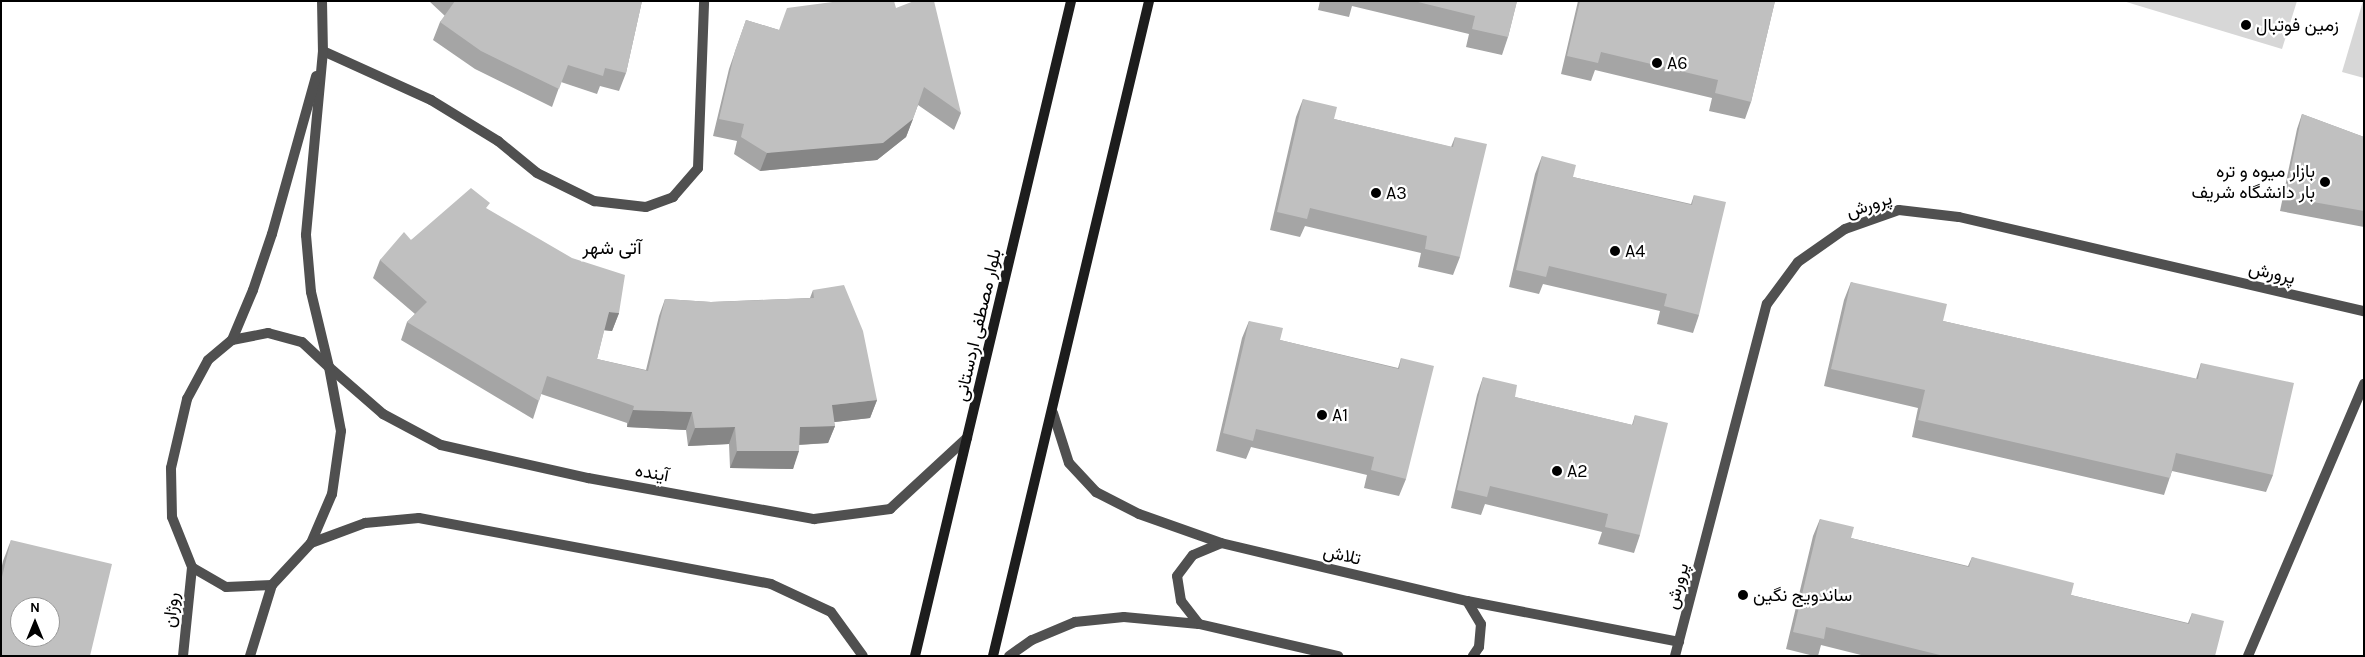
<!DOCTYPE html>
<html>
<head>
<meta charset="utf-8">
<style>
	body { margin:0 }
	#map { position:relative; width:2365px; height:657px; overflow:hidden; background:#fff; font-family:Karla,Vazirmatn,sans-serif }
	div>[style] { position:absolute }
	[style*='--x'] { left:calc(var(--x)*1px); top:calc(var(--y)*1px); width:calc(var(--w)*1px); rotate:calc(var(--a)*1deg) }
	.green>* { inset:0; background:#d7d7d7 }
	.minor>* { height:10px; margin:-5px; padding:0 5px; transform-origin:5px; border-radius:5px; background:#505050 }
	.tertiary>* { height:10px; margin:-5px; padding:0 5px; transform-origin:5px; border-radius:5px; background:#505050 }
	.secondary>* { height:10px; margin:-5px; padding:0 5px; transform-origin:5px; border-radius:5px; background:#1d1d1d }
	.wall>* { inset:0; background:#a5a5a5 }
	.shaded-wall>* { inset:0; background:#868686 }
	.building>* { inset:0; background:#c0c0c0 }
	.dots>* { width:14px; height:14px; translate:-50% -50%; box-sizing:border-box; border:2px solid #fff; border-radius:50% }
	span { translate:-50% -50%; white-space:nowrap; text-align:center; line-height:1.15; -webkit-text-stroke:4.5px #fff; paint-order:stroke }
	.poi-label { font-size:18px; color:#000 }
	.left { translate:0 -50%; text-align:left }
	.right { translate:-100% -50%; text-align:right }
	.street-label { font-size:18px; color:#000 }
	.neighbourhood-label { font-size:19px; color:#000 }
	.frame { position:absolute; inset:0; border:2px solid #000; pointer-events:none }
	.north { position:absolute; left:10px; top:597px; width:50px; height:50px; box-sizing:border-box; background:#fff; border:1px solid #999; border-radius:50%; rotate:0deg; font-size:14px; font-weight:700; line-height:20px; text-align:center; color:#000 }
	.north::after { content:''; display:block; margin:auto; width:18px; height:22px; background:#000; clip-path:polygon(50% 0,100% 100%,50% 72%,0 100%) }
</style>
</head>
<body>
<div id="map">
	<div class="green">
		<div style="clip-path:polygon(2123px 1px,2297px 1px,2282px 49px)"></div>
		<div style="clip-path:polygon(2363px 1px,2364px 1px,2364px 78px,2342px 72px)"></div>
	</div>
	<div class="minor">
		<div style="--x:323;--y:51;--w:119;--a:24.4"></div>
		<div style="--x:431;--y:100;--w:79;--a:31.5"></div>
		<div style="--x:498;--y:141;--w:50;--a:39.4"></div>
		<div style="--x:537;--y:173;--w:64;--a:26.2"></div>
		<div style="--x:594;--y:201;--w:52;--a:6.6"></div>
		<div style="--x:646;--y:207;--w:29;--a:-20"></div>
		<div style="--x:673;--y:197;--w:38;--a:-49"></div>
		<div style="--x:698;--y:168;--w:167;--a:-87.9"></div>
		<div style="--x:2248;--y:656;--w:296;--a:-66.9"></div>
	</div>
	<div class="tertiary">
		<div style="--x:322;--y:1;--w:50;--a:88.9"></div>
		<div style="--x:323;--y:51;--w:185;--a:95.3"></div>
		<div style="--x:306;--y:235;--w:57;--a:85"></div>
		<div style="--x:311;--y:292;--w:77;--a:76.5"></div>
		<div style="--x:329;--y:367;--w:72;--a:41"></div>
		<div style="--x:383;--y:414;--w:66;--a:28.1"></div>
		<div style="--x:441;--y:445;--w:151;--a:12.7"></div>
		<div style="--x:588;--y:478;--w:230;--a:10.3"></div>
		<div style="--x:814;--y:519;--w:77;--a:-7.5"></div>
		<div style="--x:890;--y:509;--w:105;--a:-42.7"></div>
		<div style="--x:232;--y:340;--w:37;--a:-11"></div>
		<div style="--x:268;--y:333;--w:35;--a:15"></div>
		<div style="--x:302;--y:342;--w:37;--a:43"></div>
		<div style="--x:329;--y:367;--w:65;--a:79.4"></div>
		<div style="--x:341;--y:431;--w:64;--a:98.1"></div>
		<div style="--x:332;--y:494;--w:53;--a:113.2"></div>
		<div style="--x:311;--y:543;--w:57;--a:132.9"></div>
		<div style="--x:272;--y:585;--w:46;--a:177.5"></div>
		<div style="--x:226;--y:587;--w:39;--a:-150"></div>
		<div style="--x:192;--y:567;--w:54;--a:-111.8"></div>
		<div style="--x:172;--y:517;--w:49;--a:-91.2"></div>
		<div style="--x:171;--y:468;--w:71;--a:-76.9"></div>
		<div style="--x:187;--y:399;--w:44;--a:-61.7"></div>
		<div style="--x:208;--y:360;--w:31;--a:-40"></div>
		<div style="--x:232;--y:340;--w:54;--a:-67.2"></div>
		<div style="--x:253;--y:290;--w:59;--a:-71.3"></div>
		<div style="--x:272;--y:234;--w:164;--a:-74.4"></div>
		<div style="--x:1053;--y:413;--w:52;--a:72.3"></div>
		<div style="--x:1069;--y:463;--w:40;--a:47"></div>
		<div style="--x:1096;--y:492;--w:48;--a:27.1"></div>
		<div style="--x:1139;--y:514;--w:87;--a:19.5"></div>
		<div style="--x:1221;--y:543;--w:253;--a:13.3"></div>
		<div style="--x:1467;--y:601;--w:216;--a:10.9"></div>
		<div style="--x:311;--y:543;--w:58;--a:-20.3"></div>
		<div style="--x:365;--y:523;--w:54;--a:-5.3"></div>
		<div style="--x:419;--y:518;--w:358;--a:10.6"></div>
		<div style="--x:771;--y:584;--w:66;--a:25"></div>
		<div style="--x:831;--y:612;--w:54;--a:54"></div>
		<div style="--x:1467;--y:601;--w:27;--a:59"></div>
		<div style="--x:1481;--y:624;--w:23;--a:95"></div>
		<div style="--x:1479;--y:647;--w:11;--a:124"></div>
		<div style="--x:1199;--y:624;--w:29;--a:-128"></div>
		<div style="--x:1181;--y:601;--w:25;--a:-99"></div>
		<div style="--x:1177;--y:576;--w:26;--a:-53"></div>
		<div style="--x:1193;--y:555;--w:30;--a:-23"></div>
		<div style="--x:183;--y:656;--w:89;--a:-84.2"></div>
		<div style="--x:250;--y:656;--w:74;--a:-72.8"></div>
		<div style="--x:1009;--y:656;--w:28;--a:-35"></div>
		<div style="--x:1032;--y:640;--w:47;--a:-22.7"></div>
		<div style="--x:1075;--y:622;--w:49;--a:-5.8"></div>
		<div style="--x:1124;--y:617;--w:75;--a:5.3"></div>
		<div style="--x:1199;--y:624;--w:143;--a:13"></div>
		<div style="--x:1675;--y:656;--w:364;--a:-75.4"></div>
		<div style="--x:1767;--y:304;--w:52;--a:-53.6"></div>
		<div style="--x:1798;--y:262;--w:57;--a:-35.1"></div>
		<div style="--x:1845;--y:229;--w:57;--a:-19.4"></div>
		<div style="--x:1899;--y:210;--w:60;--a:6.7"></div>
		<div style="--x:1959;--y:217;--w:416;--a:13.1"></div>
	</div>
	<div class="secondary">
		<div style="--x:915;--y:656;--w:673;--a:-76.6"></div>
		<div style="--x:993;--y:656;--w:673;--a:-76.6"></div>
	</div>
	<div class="wall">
		<div style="clip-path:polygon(429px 1px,642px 1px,626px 73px,619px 91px,600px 86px,597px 94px,561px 82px,552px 107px,475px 69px,433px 40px,440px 22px,445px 16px)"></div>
		<div style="clip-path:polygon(1320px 1px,1517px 1px,1508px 37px,1502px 55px,1466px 47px,1469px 34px,1352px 6px,1349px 17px,1318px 10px)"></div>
		<div style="clip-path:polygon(1578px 1px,1775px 1px,1751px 102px,1745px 119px,1709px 111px,1712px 98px,1595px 70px,1591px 81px,1561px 74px)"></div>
		<div style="clip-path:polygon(896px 8px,961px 113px,954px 130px,918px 105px,906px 137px,877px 160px,760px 171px,734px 154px,737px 141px,713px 136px,729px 69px,746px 20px,779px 30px)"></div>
		<div style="clip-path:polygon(1303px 99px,1334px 119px,1451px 147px,1455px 137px,1460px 257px,1453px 275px,1418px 267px,1421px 253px,1305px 226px,1300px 237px,1270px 230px,1296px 117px)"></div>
		<div style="clip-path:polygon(2302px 114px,2364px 137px,2364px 227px,2280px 211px,2297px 129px)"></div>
		<div style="clip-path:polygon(1542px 156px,1573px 177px,1691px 204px,1694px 195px,1699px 315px,1693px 333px,1657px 324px,1660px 311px,1543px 284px,1539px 294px,1509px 287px,1535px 174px)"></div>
		<div style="clip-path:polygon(487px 209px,619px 313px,612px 331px,604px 330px,597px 359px,646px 370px,659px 316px,665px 299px,711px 302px,810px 298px,813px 290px,877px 400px,870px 418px,834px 422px,835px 426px,828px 443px,799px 445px,793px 469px,730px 468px,729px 444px,688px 446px,686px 430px,627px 427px,627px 423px,541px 394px,533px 419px,401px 340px,407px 322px,415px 314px,373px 278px,380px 260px,411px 240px)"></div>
		<div style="clip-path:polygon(1851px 282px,1943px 321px,2196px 379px,2201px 363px,2273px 475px,2266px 492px,2172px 471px,2164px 495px,1912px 437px,1918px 408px,1824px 386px,1844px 300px)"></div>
		<div style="clip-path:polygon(1249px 321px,1280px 340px,1398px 368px,1401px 358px,1406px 479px,1399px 496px,1364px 488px,1367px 475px,1251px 447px,1246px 459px,1216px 451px,1242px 338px)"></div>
		<div style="clip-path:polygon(1483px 377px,1515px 397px,1632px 425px,1635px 415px,1640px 535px,1634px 553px,1598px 544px,1602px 532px,1485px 504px,1481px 515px,1451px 508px,1477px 395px)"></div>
		<div style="clip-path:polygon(1820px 519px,1851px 538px,1968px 566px,1972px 557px,2071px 595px,2188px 623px,2192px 613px,2215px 656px,1865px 656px,1821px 645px,1818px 656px,1814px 656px,1786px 649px,1813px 536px)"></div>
		<div style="clip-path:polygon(11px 540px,1px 656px,1px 570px,3px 561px)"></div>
	</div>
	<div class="shaded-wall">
		<div style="clip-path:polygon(913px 119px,906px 137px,877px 160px,760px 171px,767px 153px)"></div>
		<div style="clip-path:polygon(609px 312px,619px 313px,612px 331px,602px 330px)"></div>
		<div style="clip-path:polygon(877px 400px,870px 418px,826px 423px,832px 405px)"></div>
		<div style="clip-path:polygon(633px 410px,692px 412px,686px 430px,627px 427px)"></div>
		<div style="clip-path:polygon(835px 426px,828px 443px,794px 445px,800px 427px)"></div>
		<div style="clip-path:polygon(735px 427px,729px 444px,688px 446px,695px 428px)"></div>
		<div style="clip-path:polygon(737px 451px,799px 451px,793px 469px,730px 468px)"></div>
	</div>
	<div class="building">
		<div style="clip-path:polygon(455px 1px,642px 1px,626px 73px,605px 68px,603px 76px,568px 65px,559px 89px,481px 51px,440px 22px)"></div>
		<div style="clip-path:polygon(840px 1px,894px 1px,896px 8px,914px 1px,934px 1px,961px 113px,924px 87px,913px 119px,883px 143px,767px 153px,741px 137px,744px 124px,719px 119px,735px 51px,746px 20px,779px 30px,787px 8px)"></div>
		<div style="clip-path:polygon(1414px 1px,1517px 1px,1508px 37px,1472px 29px,1475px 16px)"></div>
		<div style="clip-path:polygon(1580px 1px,1775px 1px,1751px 102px,1715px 93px,1718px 80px,1601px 52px,1598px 63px,1567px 56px)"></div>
		<div style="clip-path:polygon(1303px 99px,1337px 107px,1334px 119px,1453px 147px,1455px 137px,1487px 144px,1460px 257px,1425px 249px,1427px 236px,1310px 208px,1307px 219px,1277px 212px)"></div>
		<div style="clip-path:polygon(2302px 114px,2364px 137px,2364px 211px,2285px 197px)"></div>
		<div style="clip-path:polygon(1542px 156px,1576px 165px,1573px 177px,1692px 205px,1694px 195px,1726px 202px,1699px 315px,1664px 306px,1667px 294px,1549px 266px,1546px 277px,1516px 270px)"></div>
		<div style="clip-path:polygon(471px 188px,490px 203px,486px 208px,572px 258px,625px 275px,619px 313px,609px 312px,597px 359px,648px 371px,665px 299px,711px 302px,814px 298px,813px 290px,844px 285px,863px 331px,877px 400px,832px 405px,835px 426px,800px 427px,799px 451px,737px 451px,735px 427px,695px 428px,692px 412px,633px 410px,634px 406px,547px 376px,539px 401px,407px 322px,427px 302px,380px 260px,404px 232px,411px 240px)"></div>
		<div style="clip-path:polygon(1851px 282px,1947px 304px,1943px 321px,2198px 379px,2201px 363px,2294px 383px,2273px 475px,2176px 453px,2170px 478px,1918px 420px,1925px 390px,1831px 369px)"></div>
		<div style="clip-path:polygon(1249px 321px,1283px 328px,1280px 340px,1399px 369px,1401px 358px,1434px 366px,1406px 479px,1371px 470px,1374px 457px,1256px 429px,1253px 441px,1223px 433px)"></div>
		<div style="clip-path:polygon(1483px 377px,1517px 385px,1515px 397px,1633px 425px,1635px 415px,1668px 423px,1640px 535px,1605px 527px,1608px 514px,1490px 486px,1487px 497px,1457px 490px)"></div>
		<div style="clip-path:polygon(1820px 519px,1854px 527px,1851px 538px,1969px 567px,1972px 557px,2074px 583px,2071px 595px,2189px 624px,2192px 613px,2224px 621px,2215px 656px,1944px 656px,1826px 627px,1824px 639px,1793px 632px)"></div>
		<div style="clip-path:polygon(evenodd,11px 540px,112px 564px,90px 656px,1px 656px,1px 581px,11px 540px,20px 607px,50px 607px,50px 637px,20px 637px,20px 607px)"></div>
	</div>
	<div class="dots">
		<div style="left:2246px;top:25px;background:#000"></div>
		<div style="left:1657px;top:63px;background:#000"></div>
		<div style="left:2325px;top:182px;background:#000"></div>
		<div style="left:1376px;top:193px;background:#000"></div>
		<div style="left:1615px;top:251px;background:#000"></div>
		<div style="left:1322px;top:415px;background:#000"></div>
		<div style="left:1557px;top:471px;background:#000"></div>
		<div style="left:1743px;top:595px;background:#000"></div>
	</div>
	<div class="poi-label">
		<span class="left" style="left:2256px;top:25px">زمین فوتبال</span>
		<span class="left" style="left:1667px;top:63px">A6</span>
		<span class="right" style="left:2315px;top:182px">بازار میوه و تره<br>بار دانشگاه شریف</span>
		<span class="left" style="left:1386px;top:193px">A3</span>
		<span class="left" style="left:1625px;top:251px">A4</span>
		<span class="left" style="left:1332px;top:415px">A1</span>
		<span class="left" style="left:1567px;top:471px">A2</span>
		<span class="left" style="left:1753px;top:595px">ساندویج نگین</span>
	</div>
	<div class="street-label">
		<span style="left:1869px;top:205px;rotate:-18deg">پرورش</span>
		<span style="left:2272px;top:273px;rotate:13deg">پرورش</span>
		<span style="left:978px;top:325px;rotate:-77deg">بلوار مصطفی اردستانی</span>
		<span style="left:652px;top:473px;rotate:10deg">آینده</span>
		<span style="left:1342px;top:555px;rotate:13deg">تلاش</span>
		<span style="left:1677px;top:586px;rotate:-75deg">پرورش</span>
		<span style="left:171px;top:610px;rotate:-84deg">روژان</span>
	</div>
	<div class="neighbourhood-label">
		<span style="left:612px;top:249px">آتی شهر</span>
	</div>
	<div class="frame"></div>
	<div class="north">N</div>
</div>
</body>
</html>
